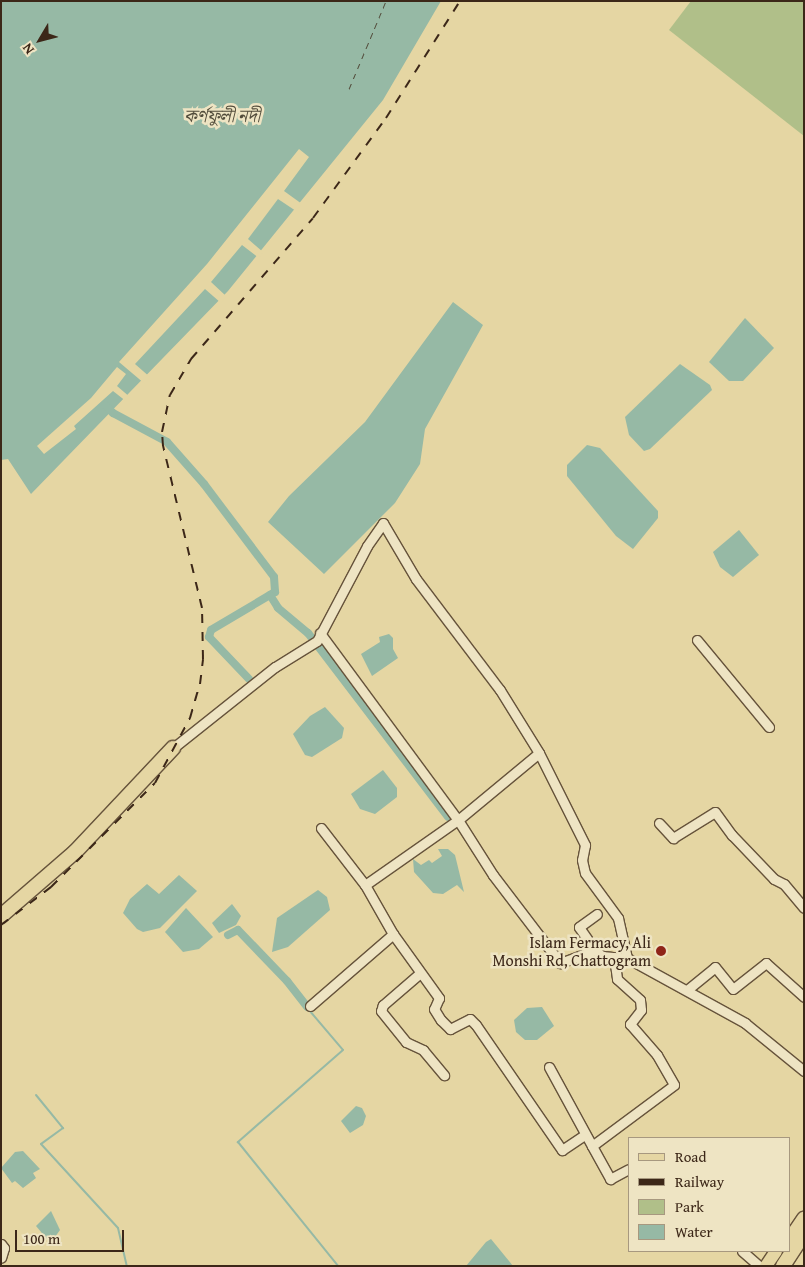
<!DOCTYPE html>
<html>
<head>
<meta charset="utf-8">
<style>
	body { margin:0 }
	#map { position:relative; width:805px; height:1267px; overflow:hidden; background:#e5d6a3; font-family:"Gentium Book Plus","Noto Serif Bengali",serif }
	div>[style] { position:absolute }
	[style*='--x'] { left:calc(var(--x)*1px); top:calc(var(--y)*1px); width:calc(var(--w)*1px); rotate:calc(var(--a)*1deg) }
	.green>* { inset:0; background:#b0bf89 }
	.water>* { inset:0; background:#96b9a5 }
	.pier>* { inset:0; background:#e5d6a3 }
	.stream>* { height:2px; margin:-1px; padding:0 1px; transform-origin:1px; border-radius:1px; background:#96b9a5 }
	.canal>* { height:8px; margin:-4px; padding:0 4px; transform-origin:4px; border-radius:4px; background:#96b9a5 }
	.ferry>* { height:1px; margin-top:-0.5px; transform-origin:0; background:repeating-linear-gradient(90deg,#524c3b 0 6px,transparent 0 11px) }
	.roads { filter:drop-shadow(1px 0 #66533b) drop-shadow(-1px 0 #66533b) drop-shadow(0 1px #66533b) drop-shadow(0 -1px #66533b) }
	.minor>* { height:9px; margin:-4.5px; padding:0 4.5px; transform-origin:4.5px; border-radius:4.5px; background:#eee4c3 }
	.primary>* { height:12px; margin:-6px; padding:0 6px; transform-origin:6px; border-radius:6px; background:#e5d6a3 }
	.trunk>* { height:14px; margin:-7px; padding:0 7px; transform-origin:7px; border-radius:7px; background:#e5d6a3 }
	.rail>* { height:2px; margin-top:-1px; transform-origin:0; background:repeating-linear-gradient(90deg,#3c2718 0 9px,transparent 0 18px) }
	.dots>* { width:14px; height:14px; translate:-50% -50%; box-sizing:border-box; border:2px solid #eee4c3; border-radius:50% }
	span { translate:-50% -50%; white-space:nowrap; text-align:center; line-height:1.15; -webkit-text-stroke:5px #eee4c3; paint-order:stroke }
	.poi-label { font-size:16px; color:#3c2718 }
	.right { translate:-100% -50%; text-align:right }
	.water-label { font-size:18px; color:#524c3b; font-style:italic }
	.frame { position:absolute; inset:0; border:2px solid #3c2718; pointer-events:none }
	.legend { position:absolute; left:628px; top:1137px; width:162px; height:115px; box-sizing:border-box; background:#eee4c3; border:1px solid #a7987f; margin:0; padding:6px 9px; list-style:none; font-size:15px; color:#3c2718 }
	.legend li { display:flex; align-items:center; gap:10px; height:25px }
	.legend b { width:25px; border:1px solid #a7987f }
	.north { position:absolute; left:15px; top:15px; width:50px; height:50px; -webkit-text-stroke:4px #eee4c3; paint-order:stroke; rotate:233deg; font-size:14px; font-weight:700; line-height:20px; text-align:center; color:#3c2718 }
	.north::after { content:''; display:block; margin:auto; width:18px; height:22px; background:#3c2718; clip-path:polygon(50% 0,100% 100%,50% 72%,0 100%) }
	.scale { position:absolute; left:15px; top:1230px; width:109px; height:22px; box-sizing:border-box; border:2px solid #3c2718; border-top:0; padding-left:6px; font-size:15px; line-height:18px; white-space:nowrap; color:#3c2718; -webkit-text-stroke:4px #eee4c3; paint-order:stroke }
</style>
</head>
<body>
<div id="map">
	<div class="green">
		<div style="clip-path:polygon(691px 1px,804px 1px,804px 136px,669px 30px)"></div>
	</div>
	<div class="water">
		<div style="clip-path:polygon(1px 1px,441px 1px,383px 100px,228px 291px,31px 494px,8px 459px,1px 460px)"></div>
		<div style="clip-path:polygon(453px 302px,483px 325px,425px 429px,420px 464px,395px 503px,324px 574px,268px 522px,289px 496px,365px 422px)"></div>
		<div style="clip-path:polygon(745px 318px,774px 348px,743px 381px,729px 381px,709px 362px)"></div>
		<div style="clip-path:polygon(680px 364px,710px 385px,712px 390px,650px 449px,644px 451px,629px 435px,625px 417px)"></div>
		<div style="clip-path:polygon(587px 445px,600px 448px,658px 511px,658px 518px,633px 549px,616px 536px,567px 476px,567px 465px)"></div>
		<div style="clip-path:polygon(739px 530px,759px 555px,733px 577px,720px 567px,713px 552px)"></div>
		<div style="clip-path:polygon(389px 634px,393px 638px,393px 649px,398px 658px,372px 676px,361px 654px,380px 642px,379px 637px)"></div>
		<div style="clip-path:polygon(325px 707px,344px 728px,342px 738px,312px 757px,305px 755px,293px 734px,310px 716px)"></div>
		<div style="clip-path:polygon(383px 770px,397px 788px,397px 797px,375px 814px,360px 809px,351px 794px)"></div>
		<div style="clip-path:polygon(438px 849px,448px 849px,455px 855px,464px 892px,457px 885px,443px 894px,433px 893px,414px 872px,413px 859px,421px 865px,429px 860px,432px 863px,442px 856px)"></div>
		<div style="clip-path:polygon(179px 875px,197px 891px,160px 928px,143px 932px,137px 929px,123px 913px,130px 899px,147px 884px,159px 894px)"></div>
		<div style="clip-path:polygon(318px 890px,327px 897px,330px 910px,288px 947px,272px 952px,277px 918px)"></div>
		<div style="clip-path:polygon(232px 904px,241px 916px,236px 925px,219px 933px,212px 923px)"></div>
		<div style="clip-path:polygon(186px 908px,213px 937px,199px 949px,183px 952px,165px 932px)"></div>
		<div style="clip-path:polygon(542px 1007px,554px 1026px,537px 1040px,525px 1040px,516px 1032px,514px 1020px,527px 1008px)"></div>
		<div style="clip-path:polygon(356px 1106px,362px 1108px,366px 1116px,363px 1125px,350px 1133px,341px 1121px)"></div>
		<div style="clip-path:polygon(23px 1151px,40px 1169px,33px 1173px,36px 1178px,23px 1188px,15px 1181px,12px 1183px,1px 1168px,15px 1152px)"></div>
		<div style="clip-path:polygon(51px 1211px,60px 1230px,55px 1237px,47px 1239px,36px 1226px)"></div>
		<div style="clip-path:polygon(491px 1239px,513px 1266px,466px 1266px,486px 1242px)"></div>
	</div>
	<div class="pier">
		<div style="clip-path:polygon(299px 149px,309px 157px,284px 191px,302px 204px,296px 211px,278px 199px,248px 239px,263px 252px,259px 258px,242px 245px,211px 282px,226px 296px,225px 298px,221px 303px,205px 289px,135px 364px,151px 378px,145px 384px,119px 362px,207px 264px)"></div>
		<div style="clip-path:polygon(117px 367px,126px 374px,117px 386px,131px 398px,127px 402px,113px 391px,74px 426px,76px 429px,44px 454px,37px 446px,91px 398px)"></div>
	</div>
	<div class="stream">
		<div style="--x:309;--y:1010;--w:52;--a:49.6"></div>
		<div style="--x:343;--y:1050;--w:140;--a:138.8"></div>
		<div style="--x:238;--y:1142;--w:159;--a:51.1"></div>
		<div style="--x:36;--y:1095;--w:43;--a:50.7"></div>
		<div style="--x:63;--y:1128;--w:27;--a:144"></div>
		<div style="--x:41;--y:1144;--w:114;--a:47.5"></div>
		<div style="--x:118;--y:1228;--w:39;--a:77"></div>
	</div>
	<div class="canal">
		<div style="--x:106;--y:406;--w:10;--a:45"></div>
		<div style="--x:113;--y:413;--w:61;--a:28.2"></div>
		<div style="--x:167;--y:442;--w:56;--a:48.6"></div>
		<div style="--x:204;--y:484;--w:116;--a:53"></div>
		<div style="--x:274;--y:577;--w:15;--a:86"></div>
		<div style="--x:275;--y:592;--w:74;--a:149.3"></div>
		<div style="--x:211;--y:630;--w:7;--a:106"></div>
		<div style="--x:209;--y:637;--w:58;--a:46.4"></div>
		<div style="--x:270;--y:595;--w:15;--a:58"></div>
		<div style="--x:278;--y:608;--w:39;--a:40"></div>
		<div style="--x:308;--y:633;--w:231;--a:52.7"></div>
		<div style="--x:228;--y:935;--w:11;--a:-27"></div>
		<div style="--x:238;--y:930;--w:71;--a:46.1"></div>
		<div style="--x:287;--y:981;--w:33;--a:52"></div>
	</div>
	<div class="ferry">
		<div style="--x:349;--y:89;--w:95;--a:-67.2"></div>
	</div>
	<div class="roads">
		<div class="minor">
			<div style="--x:320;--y:633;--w:232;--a:53.6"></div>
			<div style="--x:458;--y:820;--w:65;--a:57.5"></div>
			<div style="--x:493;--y:875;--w:111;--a:52.7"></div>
			<div style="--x:560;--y:963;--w:37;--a:-20"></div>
			<div style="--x:595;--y:950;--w:9;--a:41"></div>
			<div style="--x:602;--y:956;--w:25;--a:5"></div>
			<div style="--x:627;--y:958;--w:135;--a:28.8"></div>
			<div style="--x:745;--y:1023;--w:76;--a:39.1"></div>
			<div style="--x:697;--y:640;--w:113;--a:50.4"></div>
			<div style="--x:173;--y:748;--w:130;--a:-38.5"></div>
			<div style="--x:275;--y:667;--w:49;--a:-31.8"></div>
			<div style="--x:317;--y:641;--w:107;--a:-62.2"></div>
			<div style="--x:367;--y:546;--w:28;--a:-55"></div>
			<div style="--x:383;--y:523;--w:65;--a:59.5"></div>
			<div style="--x:416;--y:579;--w:139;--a:52.9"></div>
			<div style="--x:500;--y:690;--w:74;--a:58.2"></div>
			<div style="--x:539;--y:753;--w:103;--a:63.4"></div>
			<div style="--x:585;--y:845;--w:15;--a:101"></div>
			<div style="--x:582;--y:860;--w:13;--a:77"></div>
			<div style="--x:585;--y:873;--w:56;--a:53.7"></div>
			<div style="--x:618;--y:918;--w:41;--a:77.3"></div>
			<div style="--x:659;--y:823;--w:21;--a:47"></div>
			<div style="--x:673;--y:838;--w:49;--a:-31.8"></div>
			<div style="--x:715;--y:812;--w:29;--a:54"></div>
			<div style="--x:732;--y:835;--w:61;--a:46.3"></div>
			<div style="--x:774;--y:879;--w:11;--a:27"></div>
			<div style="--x:784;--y:884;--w:31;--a:50"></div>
			<div style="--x:365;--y:885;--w:113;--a:-35"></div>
			<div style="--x:458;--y:820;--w:105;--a:-39.6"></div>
			<div style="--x:393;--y:934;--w:79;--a:54.3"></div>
			<div style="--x:439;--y:998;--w:12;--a:114"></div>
			<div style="--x:434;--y:1009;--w:13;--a:58"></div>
			<div style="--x:441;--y:1020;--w:13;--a:45"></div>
			<div style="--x:450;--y:1029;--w:22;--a:-27"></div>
			<div style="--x:470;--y:1019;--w:8;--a:45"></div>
			<div style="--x:476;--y:1025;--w:152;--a:55.5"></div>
			<div style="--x:562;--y:1150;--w:27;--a:-34"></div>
			<div style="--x:595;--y:950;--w:28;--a:-125"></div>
			<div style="--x:579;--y:927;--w:22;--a:-36"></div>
			<div style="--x:614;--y:957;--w:22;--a:82"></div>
			<div style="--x:617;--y:979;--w:31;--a:42"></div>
			<div style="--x:640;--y:1000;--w:10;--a:84"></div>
			<div style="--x:641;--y:1010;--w:18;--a:128"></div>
			<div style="--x:630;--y:1024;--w:41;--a:48.9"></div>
			<div style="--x:657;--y:1055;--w:34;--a:60"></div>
			<div style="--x:674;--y:1085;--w:102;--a:143.4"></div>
			<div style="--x:592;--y:1146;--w:38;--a:61"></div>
			<div style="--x:610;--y:1179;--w:21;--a:-28"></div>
			<div style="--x:419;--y:974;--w:48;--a:139.3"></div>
			<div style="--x:383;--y:1005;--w:6;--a:108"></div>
			<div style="--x:381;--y:1011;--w:40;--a:51"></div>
			<div style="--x:406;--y:1042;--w:19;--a:25"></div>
			<div style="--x:423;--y:1050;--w:33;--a:50"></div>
			<div style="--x:687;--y:990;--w:36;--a:-39"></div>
			<div style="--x:715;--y:967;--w:28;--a:51"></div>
			<div style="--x:733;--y:989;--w:42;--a:-38.2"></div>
			<div style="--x:766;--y:963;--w:51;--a:41.8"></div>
			<div style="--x:310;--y:1006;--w:110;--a:-40.9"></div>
			<div style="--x:393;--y:934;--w:56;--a:-119.7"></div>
			<div style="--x:365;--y:885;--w:72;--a:-127.7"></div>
			<div style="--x:549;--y:1067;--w:90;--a:61.4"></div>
			<div style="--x:1;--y:1244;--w:5;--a:53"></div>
			<div style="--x:4;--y:1248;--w:10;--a:107"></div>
			<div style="--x:742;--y:1251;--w:23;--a:41"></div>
		</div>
		<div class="primary">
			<div style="--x:766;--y:1266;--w:18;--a:-56"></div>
		</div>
		<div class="trunk">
			<div style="--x:1;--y:916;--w:98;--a:-40.9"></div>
			<div style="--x:75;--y:852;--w:143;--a:-46.7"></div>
			<div style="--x:789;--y:1241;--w:27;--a:-56"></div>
			<div style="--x:783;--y:1266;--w:38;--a:-57"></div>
		</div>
	</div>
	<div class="rail">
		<div style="--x:1;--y:925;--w:63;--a:-37.2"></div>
		<div style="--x:51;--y:887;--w:147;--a:-45"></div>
		<div style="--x:155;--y:783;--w:74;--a:-61.7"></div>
		<div style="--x:190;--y:718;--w:35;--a:-74"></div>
		<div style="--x:200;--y:684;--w:25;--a:-83"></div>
		<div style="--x:203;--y:659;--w:51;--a:-91.1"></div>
		<div style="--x:202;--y:608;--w:167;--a:-103.5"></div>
		<div style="--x:163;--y:446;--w:14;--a:-94"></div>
		<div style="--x:162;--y:432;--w:38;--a:-78"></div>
		<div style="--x:170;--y:395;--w:42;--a:-59.7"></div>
		<div style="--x:191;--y:359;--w:186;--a:-49.1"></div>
		<div style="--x:313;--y:218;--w:124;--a:-53.9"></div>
		<div style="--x:386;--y:118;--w:138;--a:-57.7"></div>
	</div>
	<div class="dots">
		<div style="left:661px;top:951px;background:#8f2418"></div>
	</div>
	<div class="poi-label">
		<span class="right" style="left:651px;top:951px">Islam Fermacy, Ali<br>Monshi Rd, Chattogram</span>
	</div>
	<div class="water-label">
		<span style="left:222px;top:116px">কর্ণফুলী নদী</span>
	</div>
	<div class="frame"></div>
	<ul class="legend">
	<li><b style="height:6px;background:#e5d6a3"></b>Road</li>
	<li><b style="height:6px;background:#3c2718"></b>Railway</li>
	<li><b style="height:14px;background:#b0bf89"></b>Park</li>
	<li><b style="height:14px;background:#96b9a5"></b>Water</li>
	</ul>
	<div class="north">N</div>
	<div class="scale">100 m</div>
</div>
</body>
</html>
